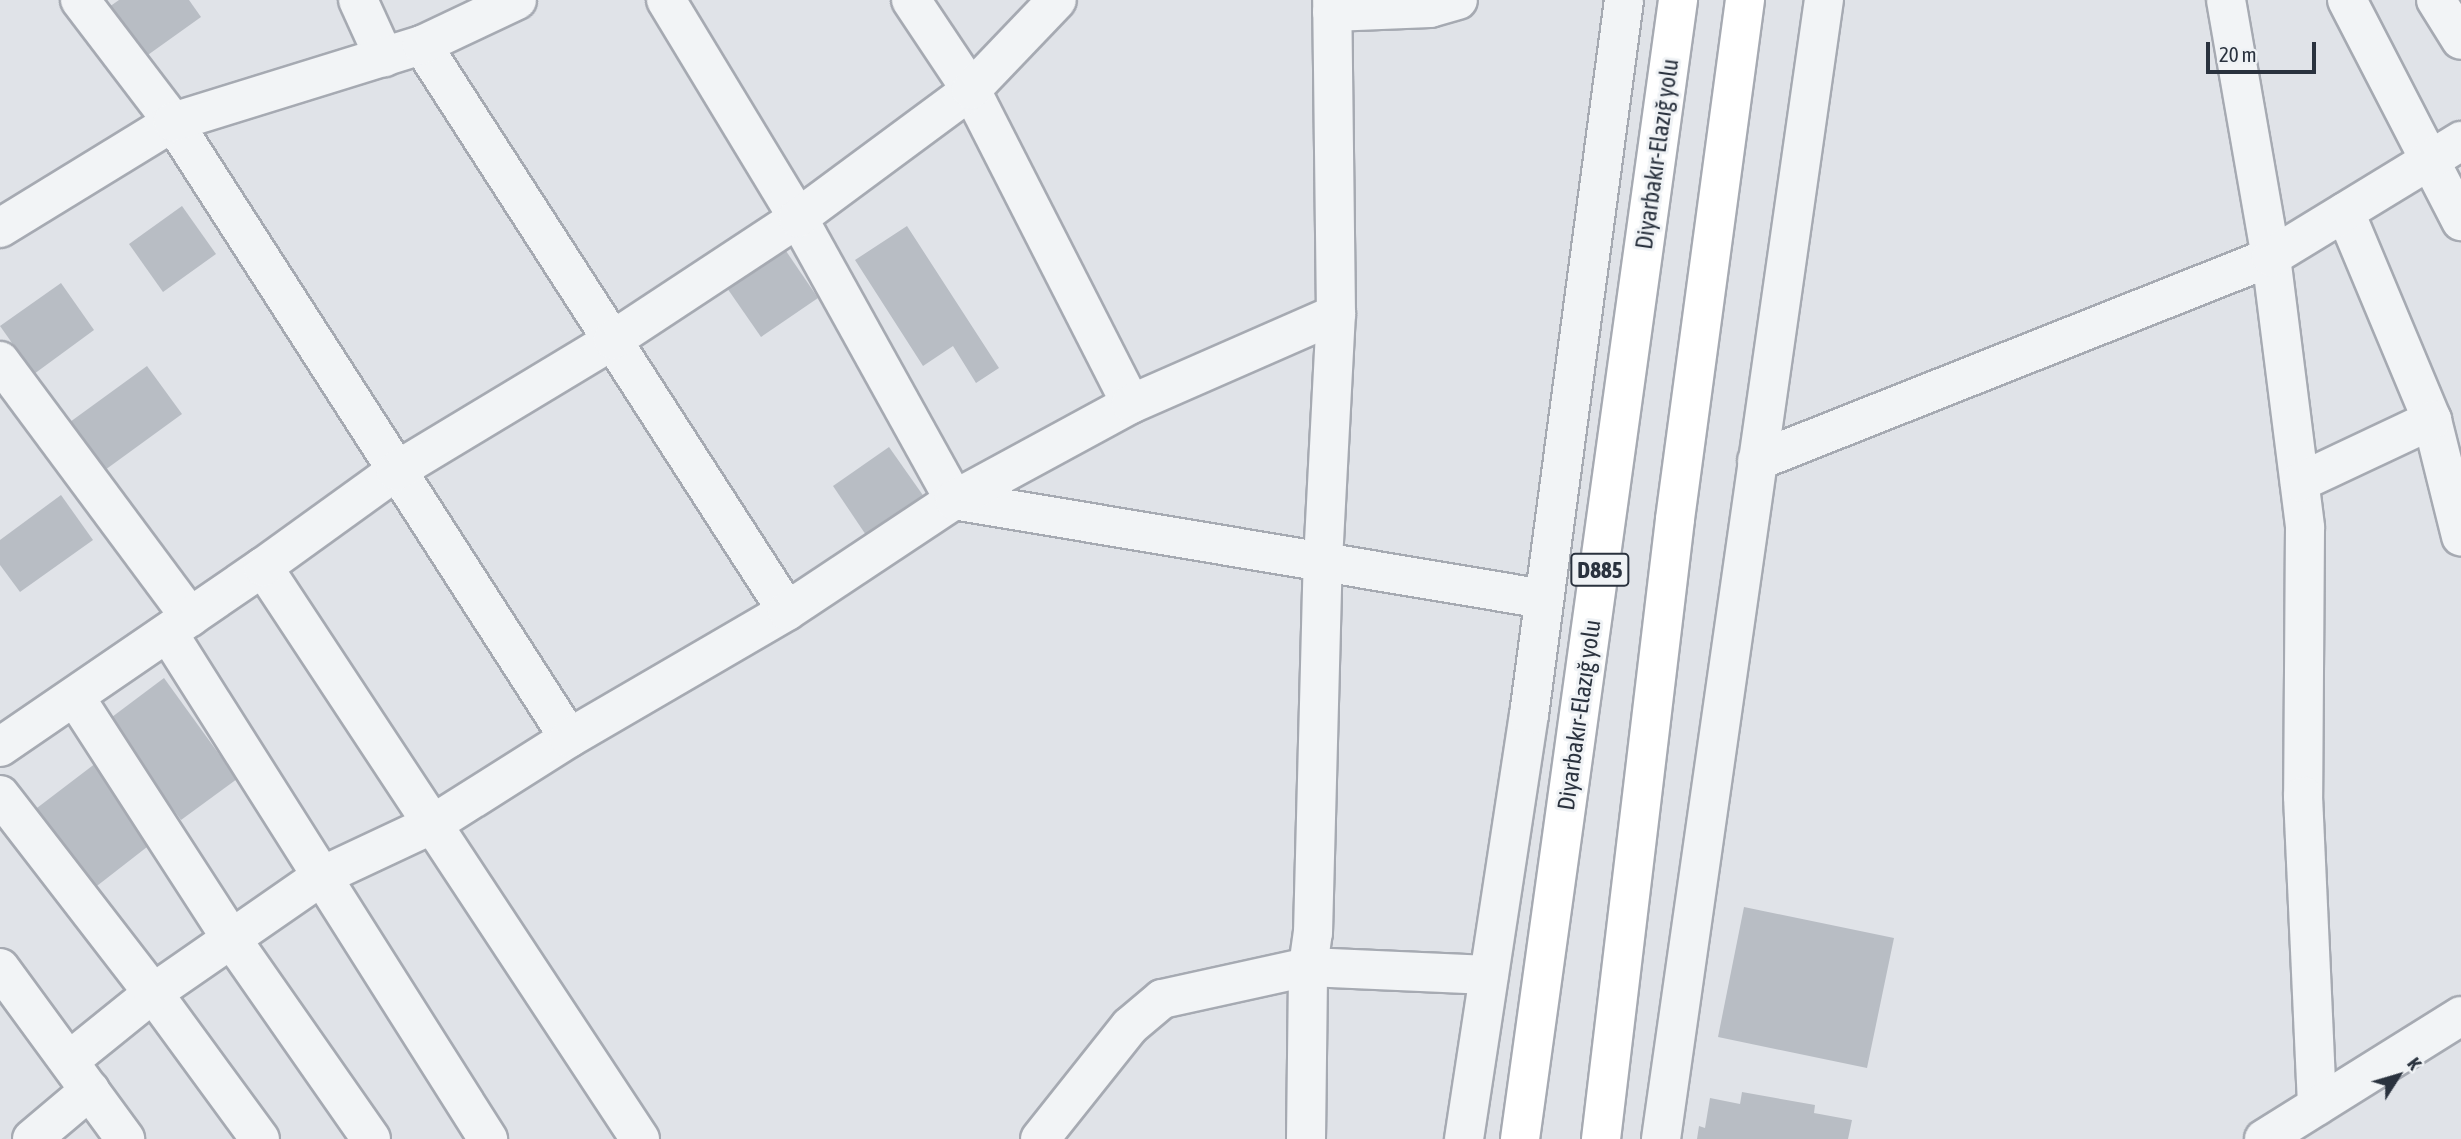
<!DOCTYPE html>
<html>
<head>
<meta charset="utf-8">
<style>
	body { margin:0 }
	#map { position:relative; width:2461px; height:1139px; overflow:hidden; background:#e0e3e8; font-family:"Asap Condensed",sans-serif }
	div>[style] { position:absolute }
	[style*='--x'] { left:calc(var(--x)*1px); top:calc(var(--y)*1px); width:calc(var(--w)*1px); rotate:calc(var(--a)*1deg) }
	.building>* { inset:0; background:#b8bdc4 }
	.roads { filter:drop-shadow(2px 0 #a6aab2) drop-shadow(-2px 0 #a6aab2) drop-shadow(0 2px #a6aab2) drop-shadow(0 -2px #a6aab2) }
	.minor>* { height:38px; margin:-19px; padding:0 19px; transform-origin:19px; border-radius:19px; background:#f2f4f6 }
	.tertiary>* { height:38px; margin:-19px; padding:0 19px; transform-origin:19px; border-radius:19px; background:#f2f4f6 }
	.trunk>* { height:38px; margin:-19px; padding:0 19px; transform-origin:19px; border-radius:19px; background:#fff }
	span { translate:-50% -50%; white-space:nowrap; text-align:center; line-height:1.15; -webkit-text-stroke:6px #eff2f5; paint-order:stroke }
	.shield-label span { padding:2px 5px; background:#eff2f5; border:2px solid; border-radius:5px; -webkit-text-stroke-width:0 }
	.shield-label { font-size:23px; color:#2a323e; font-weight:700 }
	.street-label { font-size:24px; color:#2a323e }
	.north { position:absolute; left:2363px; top:1041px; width:70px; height:70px; -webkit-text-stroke:5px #eff2f5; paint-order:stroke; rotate:53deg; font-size:19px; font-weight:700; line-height:28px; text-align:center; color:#2a323e }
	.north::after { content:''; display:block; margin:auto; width:24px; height:32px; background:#2a323e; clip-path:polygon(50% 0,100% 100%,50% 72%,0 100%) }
	.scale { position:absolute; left:2206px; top:42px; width:110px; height:32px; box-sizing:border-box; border:4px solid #2a323e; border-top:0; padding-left:9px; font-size:21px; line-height:24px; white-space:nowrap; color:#2a323e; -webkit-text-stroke:5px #eff2f5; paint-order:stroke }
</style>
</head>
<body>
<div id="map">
	<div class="building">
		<div style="clip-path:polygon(119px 0,189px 0,201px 17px,145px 57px,109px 7px)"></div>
		<div style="clip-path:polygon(182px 206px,216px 254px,163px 292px,129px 244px)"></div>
		<div style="clip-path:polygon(907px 226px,999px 368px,976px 383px,953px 346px,923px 366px,855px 260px)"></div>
		<div style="clip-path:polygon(784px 248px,818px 298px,761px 337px,727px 288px)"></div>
		<div style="clip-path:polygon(61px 283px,94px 330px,34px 374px,0 326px)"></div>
		<div style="clip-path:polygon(147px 366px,182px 414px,105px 470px,70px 422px)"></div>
		<div style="clip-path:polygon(889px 447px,927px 501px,870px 541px,833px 486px)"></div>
		<div style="clip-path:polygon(61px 495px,93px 540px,20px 592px,0 565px,0 540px)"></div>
		<div style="clip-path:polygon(164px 678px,237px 779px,181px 820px,108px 720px)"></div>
		<div style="clip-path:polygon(96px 763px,156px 840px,93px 889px,33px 811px)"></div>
		<div style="clip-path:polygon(1744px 907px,1894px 938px,1867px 1068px,1718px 1037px)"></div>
		<div style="clip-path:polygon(1742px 1092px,1815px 1105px,1814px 1113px,1852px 1120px,1848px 1139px,1697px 1139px,1699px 1126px,1705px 1128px,1710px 1098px,1740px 1104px)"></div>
	</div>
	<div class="roads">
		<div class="minor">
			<div style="--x:80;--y:0;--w:153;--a:52.7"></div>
			<div style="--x:173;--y:122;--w:732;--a:57.26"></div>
			<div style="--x:358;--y:0;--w:63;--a:65.5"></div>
			<div style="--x:666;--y:0;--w:255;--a:58.8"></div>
			<div style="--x:798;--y:218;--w:322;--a:61"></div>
			<div style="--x:954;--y:500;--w:598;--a:9.53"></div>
			<div style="--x:911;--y:0;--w:108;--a:56.3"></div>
			<div style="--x:971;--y:90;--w:352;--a:63"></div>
			<div style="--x:2226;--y:0;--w:261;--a:80.1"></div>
			<div style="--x:2271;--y:257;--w:273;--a:82.8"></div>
			<div style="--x:2305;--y:528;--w:268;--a:90.4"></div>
			<div style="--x:2303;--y:796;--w:310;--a:87.4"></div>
			<div style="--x:2347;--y:0;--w:249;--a:62.7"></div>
			<div style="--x:2436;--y:0;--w:47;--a:58"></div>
			<div style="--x:1332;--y:12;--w:98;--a:-2.3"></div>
			<div style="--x:1430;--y:8;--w:29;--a:-16"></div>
			<div style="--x:422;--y:45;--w:673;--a:57.18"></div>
			<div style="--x:2345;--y:212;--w:225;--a:67.3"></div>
			<div style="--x:2432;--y:420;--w:120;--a:76"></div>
			<div style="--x:0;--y:228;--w:203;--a:-31.5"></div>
			<div style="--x:173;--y:122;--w:261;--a:-17.2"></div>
			<div style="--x:422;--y:45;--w:105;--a:-25.3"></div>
			<div style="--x:0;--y:361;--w:319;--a:53.4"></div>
			<div style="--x:1757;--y:461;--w:553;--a:-21.65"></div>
			<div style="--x:2271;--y:257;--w:223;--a:-31.4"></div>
			<div style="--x:2300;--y:482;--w:146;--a:-25.2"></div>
			<div style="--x:263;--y:567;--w:685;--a:56.61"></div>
			<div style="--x:168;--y:633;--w:599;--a:57.69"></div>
			<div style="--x:75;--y:697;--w:291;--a:57.1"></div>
			<div style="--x:233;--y:941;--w:241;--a:55.1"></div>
			<div style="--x:0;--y:747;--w:319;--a:-34.4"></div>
			<div style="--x:263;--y:567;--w:164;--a:-35.8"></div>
			<div style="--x:396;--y:471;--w:253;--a:-31.1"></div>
			<div style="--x:613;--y:340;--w:222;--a:-33.4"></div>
			<div style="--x:798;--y:218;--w:215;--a:-36.5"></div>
			<div style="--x:971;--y:90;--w:124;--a:-46.3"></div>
			<div style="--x:0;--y:795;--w:250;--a:52.3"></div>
			<div style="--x:153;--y:993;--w:181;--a:53.8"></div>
			<div style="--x:0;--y:968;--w:212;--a:53.8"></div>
			<div style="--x:70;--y:1060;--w:107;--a:-38.9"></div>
			<div style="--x:153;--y:993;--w:206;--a:-34.7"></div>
			<div style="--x:322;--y:876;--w:123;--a:-25.1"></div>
			<div style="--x:433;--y:824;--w:161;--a:-32.3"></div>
			<div style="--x:569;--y:738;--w:252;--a:-30.2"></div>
			<div style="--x:787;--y:611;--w:201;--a:-33.6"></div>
			<div style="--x:954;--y:500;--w:201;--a:-28.5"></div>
			<div style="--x:1131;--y:404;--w:224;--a:-23.7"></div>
			<div style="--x:32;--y:1139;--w:76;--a:-40.2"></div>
			<div style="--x:1040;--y:1139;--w:144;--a:-51.5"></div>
			<div style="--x:1130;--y:1026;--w:42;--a:-40.2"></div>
			<div style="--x:1162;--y:999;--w:149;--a:-12.4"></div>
			<div style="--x:1308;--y:967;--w:181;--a:2.5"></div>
			<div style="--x:1306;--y:1139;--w:172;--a:-89.3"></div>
			<div style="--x:1308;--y:967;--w:34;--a:-82"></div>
			<div style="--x:1313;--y:933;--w:372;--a:-88.5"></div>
			<div style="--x:1323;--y:561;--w:247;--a:-87"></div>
			<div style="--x:1336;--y:314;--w:314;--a:-90.7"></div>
			<div style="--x:1464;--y:1139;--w:429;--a:-81.3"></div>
			<div style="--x:1529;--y:715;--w:721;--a:-82.43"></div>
		</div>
		<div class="tertiary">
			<div style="--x:1661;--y:1139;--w:1151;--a:-81.86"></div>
			<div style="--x:2264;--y:1139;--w:232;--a:-32"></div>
		</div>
		<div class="trunk">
			<div style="--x:1520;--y:1139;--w:1150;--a:-82.1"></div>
			<div style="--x:1601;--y:1139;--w:624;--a:-83.19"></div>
			<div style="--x:1675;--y:519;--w:524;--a:-82.32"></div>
		</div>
	</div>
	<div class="shield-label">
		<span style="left:1600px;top:570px">D885</span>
	</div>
	<div class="street-label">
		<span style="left:1657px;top:154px;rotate:-82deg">Diyarbakır-Elazığ yolu</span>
		<span style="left:1579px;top:715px;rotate:-82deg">Diyarbakır-Elazığ yolu</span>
	</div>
	<div class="north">K</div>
	<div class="scale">20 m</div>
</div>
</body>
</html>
